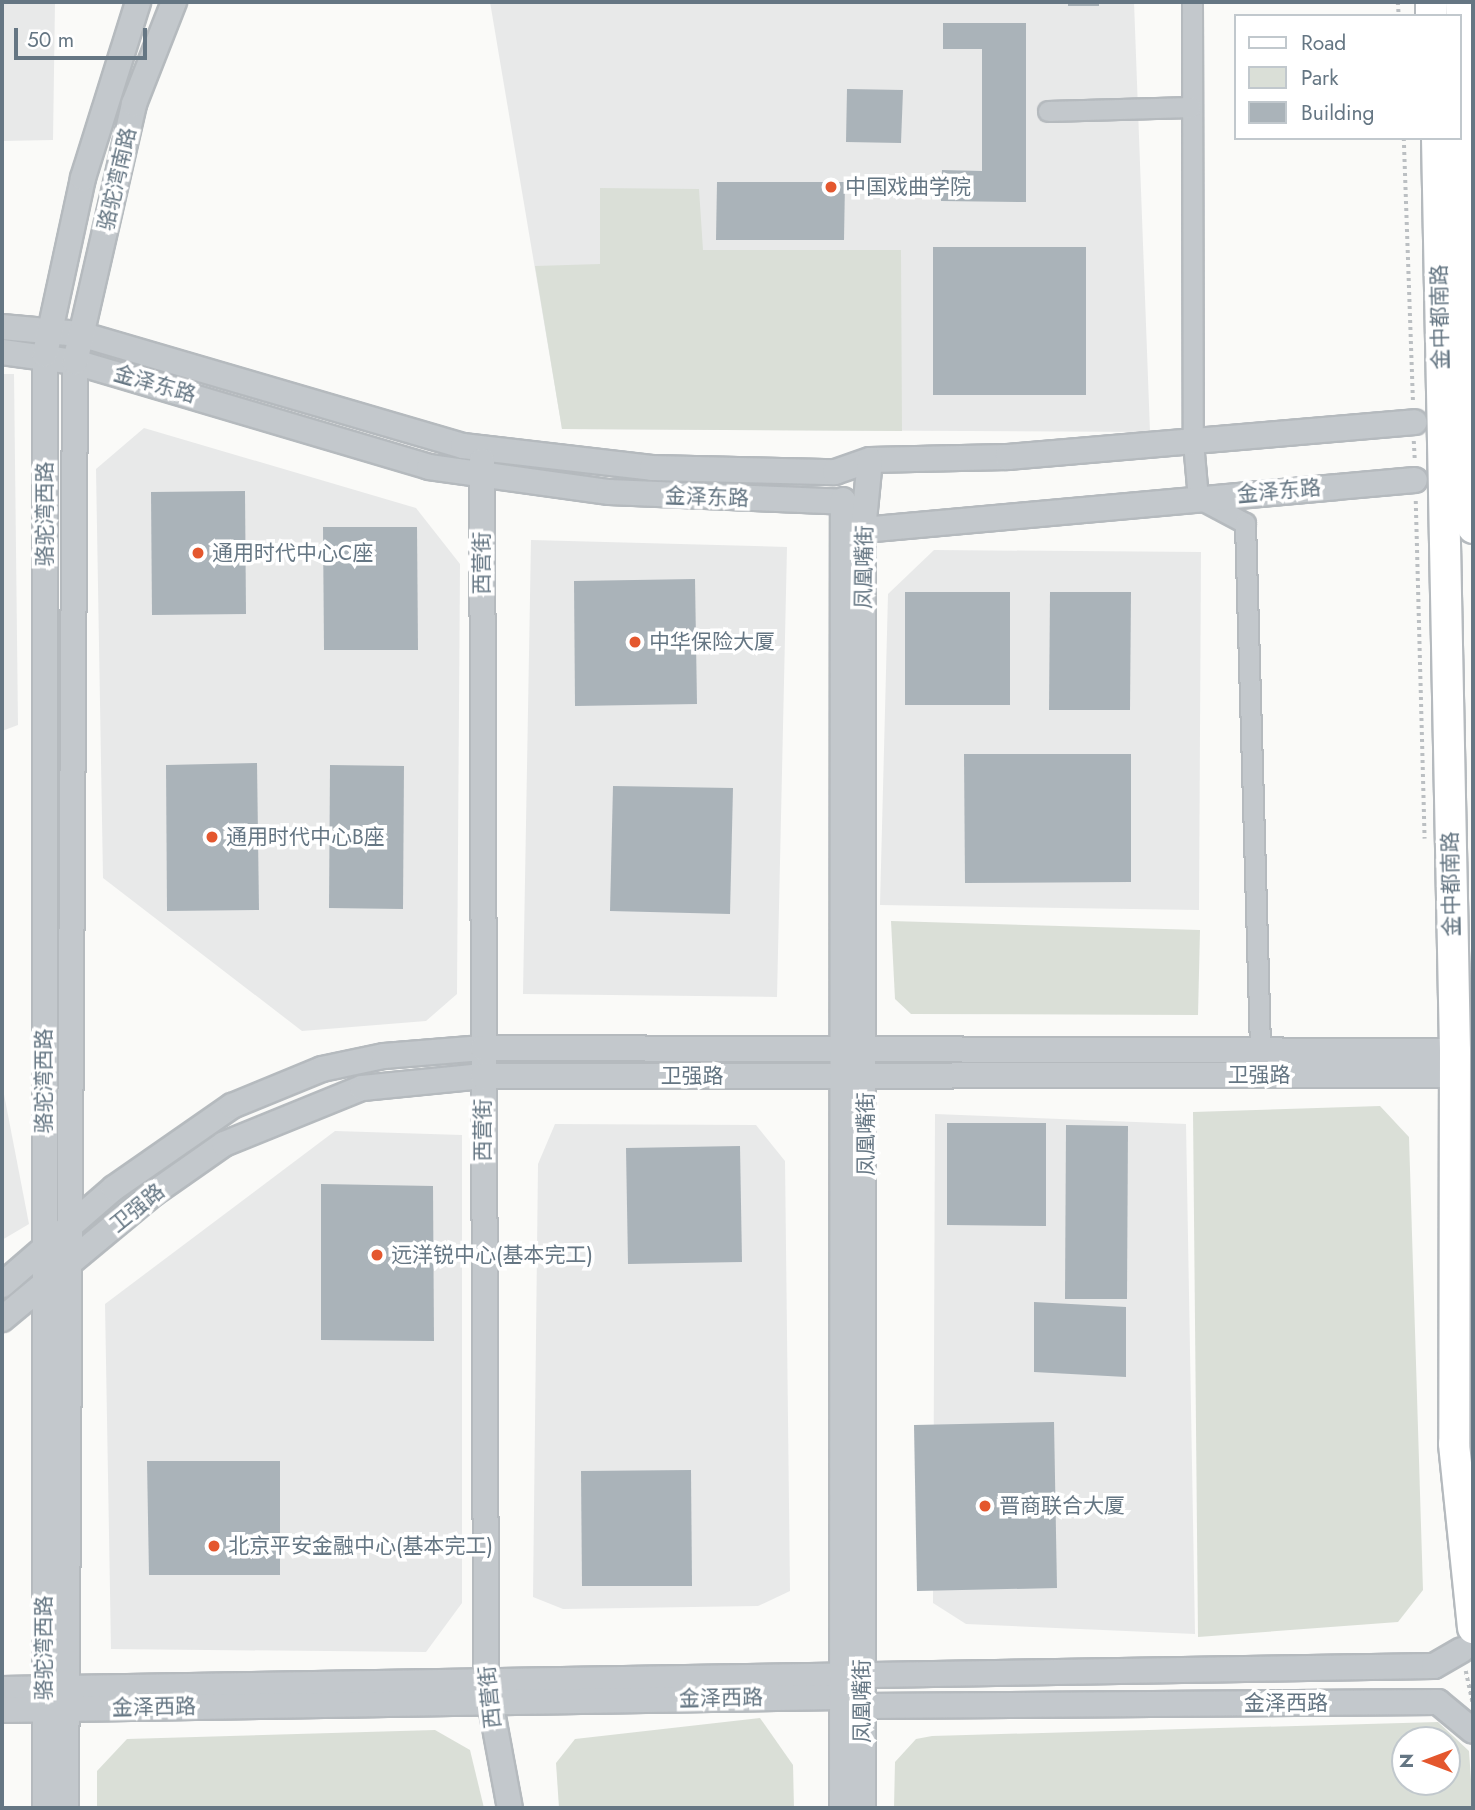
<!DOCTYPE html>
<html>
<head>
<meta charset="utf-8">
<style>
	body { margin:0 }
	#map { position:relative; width:1475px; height:1810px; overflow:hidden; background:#fafaf8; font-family:Jost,"Noto Sans SC",sans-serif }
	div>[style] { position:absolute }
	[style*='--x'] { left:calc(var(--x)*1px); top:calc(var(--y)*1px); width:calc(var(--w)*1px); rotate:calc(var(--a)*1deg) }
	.built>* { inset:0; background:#e8e9e9 }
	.green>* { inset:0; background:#dadfd7 }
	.building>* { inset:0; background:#aab3b9 }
	.path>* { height:3.5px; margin-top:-1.75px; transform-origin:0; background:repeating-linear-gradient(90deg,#bbbfc2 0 3.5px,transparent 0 7px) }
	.roads { filter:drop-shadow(2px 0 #b5babe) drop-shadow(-2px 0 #b5babe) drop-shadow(0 2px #b5babe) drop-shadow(0 -2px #b5babe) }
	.minor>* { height:19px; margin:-9.5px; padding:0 9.5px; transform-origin:9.5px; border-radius:9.5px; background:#c3c8cc }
	.tertiary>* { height:24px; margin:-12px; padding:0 12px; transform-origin:12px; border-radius:12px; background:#c3c8cc }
	.primary>* { height:30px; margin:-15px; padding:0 15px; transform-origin:15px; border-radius:15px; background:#fff }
	.dots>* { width:19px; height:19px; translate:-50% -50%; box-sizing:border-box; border:4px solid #fff; border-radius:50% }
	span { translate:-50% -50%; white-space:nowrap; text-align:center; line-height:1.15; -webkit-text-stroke:7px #fff; paint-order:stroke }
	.street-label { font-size:21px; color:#657683 }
	.poi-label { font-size:21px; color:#657683 }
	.left { translate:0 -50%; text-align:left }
	.frame { position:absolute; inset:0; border:4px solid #657683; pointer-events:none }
	.legend { position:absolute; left:1234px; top:14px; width:228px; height:126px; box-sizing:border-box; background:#fff; border:2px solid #c1c8cd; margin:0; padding:9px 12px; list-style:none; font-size:21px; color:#657683 }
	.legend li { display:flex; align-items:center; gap:14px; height:35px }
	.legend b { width:35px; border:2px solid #c1c8cd }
	.north { position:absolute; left:1391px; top:1726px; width:70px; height:70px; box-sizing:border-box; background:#fff; border:2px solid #c1c8cd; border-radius:50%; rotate:270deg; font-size:19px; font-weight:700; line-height:28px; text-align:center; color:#657683 }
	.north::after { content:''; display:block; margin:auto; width:24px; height:32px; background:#e4572e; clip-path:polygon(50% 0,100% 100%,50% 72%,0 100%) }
	.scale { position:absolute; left:14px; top:28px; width:133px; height:32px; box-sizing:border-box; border:4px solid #657683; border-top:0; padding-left:9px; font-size:21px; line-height:24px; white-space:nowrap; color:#657683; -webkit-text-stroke:5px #fff; paint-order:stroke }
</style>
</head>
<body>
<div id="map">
	<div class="built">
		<div style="clip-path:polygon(2px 2px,55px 2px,53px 140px,2px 141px)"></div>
		<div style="clip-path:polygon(490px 2px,1134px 2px,1150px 432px,562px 429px)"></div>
		<div style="clip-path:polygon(2px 374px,14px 374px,18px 725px,2px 731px)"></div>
		<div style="clip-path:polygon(144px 428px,416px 508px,460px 564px,457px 994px,426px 1021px,302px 1031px,103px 878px,96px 469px)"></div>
		<div style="clip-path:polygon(531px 540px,787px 547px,777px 997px,523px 994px)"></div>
		<div style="clip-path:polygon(934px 550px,1201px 552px,1199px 910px,880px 905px,888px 594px)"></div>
		<div style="clip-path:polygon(2px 1084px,29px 1224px,2px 1240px)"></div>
		<div style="clip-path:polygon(935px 1114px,1186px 1124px,1195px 1634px,966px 1624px,933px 1603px)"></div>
		<div style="clip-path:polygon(555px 1124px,756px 1125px,785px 1161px,790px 1591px,758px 1606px,563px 1609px,533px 1597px,538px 1164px)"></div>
		<div style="clip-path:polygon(335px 1131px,462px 1135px,462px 1603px,426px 1652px,111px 1649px,105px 1304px)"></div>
	</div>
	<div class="green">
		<div style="clip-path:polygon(600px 188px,699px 189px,703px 250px,901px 250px,902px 431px,562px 429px,535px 266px,600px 264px)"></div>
		<div style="clip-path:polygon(891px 921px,1200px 930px,1198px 1015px,911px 1014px,895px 999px)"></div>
		<div style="clip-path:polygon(1380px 1106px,1409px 1137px,1423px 1590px,1398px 1622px,1198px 1637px,1193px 1112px)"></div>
		<div style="clip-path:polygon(760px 1718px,793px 1765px,794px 1808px,559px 1808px,556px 1763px,575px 1739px)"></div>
		<div style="clip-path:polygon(evenodd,1438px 1722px,1469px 1751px,1473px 1808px,894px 1808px,895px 1762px,916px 1739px,932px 1736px,1438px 1722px,1447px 1740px,1447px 1782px,1405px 1782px,1405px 1740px,1447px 1740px)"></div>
		<div style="clip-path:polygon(435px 1730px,470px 1750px,484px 1808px,97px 1808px,97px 1771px,127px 1739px)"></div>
	</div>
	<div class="building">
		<div style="clip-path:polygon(1068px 2px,1099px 2px,1099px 6px,1068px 6px)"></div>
		<div style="clip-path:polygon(943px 23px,1026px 23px,1026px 202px,941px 201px,942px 170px,982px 171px,982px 49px,943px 49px)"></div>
		<div style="clip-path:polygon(847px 89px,903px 90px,901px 143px,846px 142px)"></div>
		<div style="clip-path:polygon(717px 182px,845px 182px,844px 240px,716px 240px)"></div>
		<div style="clip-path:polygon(933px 247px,1086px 247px,1086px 395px,933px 395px)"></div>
		<div style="clip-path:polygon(245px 491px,246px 614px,152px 615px,151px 492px)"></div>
		<div style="clip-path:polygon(323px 527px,417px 527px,418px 650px,324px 650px)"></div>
		<div style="clip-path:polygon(695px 579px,697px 704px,575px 706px,574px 581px)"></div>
		<div style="clip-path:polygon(905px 592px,1010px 592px,1010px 705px,905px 705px)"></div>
		<div style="clip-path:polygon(1050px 592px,1131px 592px,1130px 710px,1049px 710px)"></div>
		<div style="clip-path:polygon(964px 754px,1131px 754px,1131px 882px,965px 883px)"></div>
		<div style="clip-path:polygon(257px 763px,259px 910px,167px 911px,166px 765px)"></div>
		<div style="clip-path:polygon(330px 765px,404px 766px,403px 909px,329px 908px)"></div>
		<div style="clip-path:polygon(613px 786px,733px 788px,730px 914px,610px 911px)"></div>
		<div style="clip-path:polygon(947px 1123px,1046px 1123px,1046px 1226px,947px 1225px)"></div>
		<div style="clip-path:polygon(1066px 1125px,1128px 1126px,1127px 1299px,1065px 1299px)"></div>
		<div style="clip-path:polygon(740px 1146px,742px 1262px,628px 1264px,626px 1148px)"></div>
		<div style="clip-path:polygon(321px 1184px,433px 1186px,434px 1341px,321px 1340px)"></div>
		<div style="clip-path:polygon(1034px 1302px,1126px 1307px,1126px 1377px,1034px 1372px)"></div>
		<div style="clip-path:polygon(1054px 1422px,1057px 1588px,917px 1591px,914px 1425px)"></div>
		<div style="clip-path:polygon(147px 1461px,280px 1461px,280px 1575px,149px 1575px)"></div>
		<div style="clip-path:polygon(691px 1470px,692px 1586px,582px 1586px,581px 1471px)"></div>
	</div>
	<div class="path">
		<div style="--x:1398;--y:2;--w:14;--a:86"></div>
		<div style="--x:1404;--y:138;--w:264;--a:88"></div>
		<div style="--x:1414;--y:441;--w:20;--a:87"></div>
		<div style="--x:1416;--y:501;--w:338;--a:88.5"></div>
		<div style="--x:1466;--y:1671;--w:34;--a:78"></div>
	</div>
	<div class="roads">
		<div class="minor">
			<div style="--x:1192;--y:2;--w:440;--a:89.9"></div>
			<div style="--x:1193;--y:442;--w:56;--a:84.9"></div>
			<div style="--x:1198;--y:498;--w:53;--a:28"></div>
			<div style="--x:1245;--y:523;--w:525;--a:88.36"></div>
			<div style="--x:1048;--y:111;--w:143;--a:-1.6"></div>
		</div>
		<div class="tertiary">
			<div style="--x:2;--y:327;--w:78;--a:5.1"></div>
			<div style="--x:80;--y:334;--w:399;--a:16.3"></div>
			<div style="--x:463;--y:446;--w:190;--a:6.6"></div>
			<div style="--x:652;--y:468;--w:183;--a:1.3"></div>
			<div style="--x:835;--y:472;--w:37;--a:-19"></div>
			<div style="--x:870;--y:460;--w:138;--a:-1.2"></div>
			<div style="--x:1008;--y:457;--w:408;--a:-4.9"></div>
			<div style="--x:2;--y:352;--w:74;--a:7.8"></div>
			<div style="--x:75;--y:362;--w:369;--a:16.5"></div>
			<div style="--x:429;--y:467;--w:182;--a:7.9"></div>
			<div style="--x:609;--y:492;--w:235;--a:2.4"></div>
			<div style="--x:844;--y:502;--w:34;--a:56"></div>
			<div style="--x:863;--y:530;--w:554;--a:-5.18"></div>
			<div style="--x:482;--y:461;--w:1218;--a:89.81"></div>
			<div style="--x:486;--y:1679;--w:131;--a:79.5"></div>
			<div style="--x:2;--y:1285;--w:148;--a:-40.9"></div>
			<div style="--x:114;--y:1188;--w:144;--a:-34.8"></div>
			<div style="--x:232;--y:1106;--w:97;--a:-22.3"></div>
			<div style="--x:322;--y:1069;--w:63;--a:-11.8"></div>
			<div style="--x:384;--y:1056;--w:99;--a:-4.6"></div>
			<div style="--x:483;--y:1048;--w:972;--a:0.18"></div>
			<div style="--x:2;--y:1319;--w:197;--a:-39.7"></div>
			<div style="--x:154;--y:1193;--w:85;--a:-35"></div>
			<div style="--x:224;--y:1144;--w:149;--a:-22.1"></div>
			<div style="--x:362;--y:1088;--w:122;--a:-5.7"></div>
			<div style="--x:483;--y:1076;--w:972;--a:-0.06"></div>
			<div style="--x:2;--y:1689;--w:1432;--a:-0.92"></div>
			<div style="--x:1434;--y:1666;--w:32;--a:-30"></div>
			<div style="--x:2;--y:1710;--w:840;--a:-0.89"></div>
			<div style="--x:842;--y:1697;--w:22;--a:24"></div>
			<div style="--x:862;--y:1706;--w:576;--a:-0.4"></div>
			<div style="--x:1438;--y:1702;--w:45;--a:39.6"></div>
			<div style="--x:45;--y:1808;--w:1454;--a:-90"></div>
			<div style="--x:45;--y:354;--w:180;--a:-77.8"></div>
			<div style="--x:83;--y:178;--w:184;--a:-72.6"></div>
			<div style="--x:66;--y:1808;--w:1446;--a:-89.64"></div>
			<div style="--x:75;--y:362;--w:265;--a:-77.1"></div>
			<div style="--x:134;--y:104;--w:110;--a:-68.6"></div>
			<div style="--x:842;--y:1808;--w:1308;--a:-89.96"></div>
			<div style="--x:863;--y:1808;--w:1278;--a:-90"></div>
			<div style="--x:863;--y:530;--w:70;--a:-84.3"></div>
		</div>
		<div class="primary">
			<div style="--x:1431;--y:2;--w:14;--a:90"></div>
			<div style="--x:1461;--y:2;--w:526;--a:88.69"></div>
			<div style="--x:1437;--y:138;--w:913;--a:88.87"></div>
			<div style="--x:1455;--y:1051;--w:393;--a:90.1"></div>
			<div style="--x:1454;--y:1444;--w:185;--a:84.1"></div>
		</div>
	</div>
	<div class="dots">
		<div style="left:831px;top:187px;background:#e4572e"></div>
		<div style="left:198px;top:553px;background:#e4572e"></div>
		<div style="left:635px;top:642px;background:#e4572e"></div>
		<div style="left:212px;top:837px;background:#e4572e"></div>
		<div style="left:377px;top:1255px;background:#e4572e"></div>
		<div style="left:985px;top:1506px;background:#e4572e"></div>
		<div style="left:214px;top:1546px;background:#e4572e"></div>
	</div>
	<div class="street-label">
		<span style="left:117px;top:179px;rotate:-77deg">骆驼湾南路</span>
		<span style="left:1440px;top:317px;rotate:-91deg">金中都南路</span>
		<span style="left:155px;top:384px;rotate:16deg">金泽东路</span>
		<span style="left:1279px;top:491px;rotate:-5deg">金泽东路</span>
		<span style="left:707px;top:497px;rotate:2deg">金泽东路</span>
		<span style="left:45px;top:514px;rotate:-90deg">骆驼湾西路</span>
		<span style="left:482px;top:563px;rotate:-90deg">西营街</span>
		<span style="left:864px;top:567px;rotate:-89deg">凤凰嘴街</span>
		<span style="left:1451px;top:884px;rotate:-91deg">金中都南路</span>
		<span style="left:1259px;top:1075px">卫强路</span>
		<span style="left:692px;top:1076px">卫强路</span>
		<span style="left:44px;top:1081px;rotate:-90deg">骆驼湾西路</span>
		<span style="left:483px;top:1130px;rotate:-90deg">西营街</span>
		<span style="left:866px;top:1134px;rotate:-90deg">凤凰嘴街</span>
		<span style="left:137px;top:1208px;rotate:-39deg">卫强路</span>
		<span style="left:44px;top:1648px;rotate:-90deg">骆驼湾西路</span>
		<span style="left:490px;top:1697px;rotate:-96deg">西营街</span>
		<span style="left:721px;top:1698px;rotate:-1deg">金泽西路</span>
		<span style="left:862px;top:1701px;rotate:-90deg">凤凰嘴街</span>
		<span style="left:1286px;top:1703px">金泽西路</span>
		<span style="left:154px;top:1707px;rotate:-1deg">金泽西路</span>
	</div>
	<div class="poi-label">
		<span class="left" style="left:845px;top:187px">中国戏曲学院</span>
		<span class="left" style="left:212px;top:553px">通用时代中心C座</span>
		<span class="left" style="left:649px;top:642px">中华保险大厦</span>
		<span class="left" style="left:226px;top:837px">通用时代中心B座</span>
		<span class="left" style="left:391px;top:1255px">远洋锐中心(基本完工)</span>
		<span class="left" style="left:999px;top:1506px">晋商联合大厦</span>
		<span class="left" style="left:228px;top:1546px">北京平安金融中心(基本完工)</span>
	</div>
	<div class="frame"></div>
	<ul class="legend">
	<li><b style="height:9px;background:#fff"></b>Road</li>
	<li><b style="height:19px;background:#dadfd7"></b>Park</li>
	<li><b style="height:19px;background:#aab3b9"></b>Building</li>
	</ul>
	<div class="north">N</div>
	<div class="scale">50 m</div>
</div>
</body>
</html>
